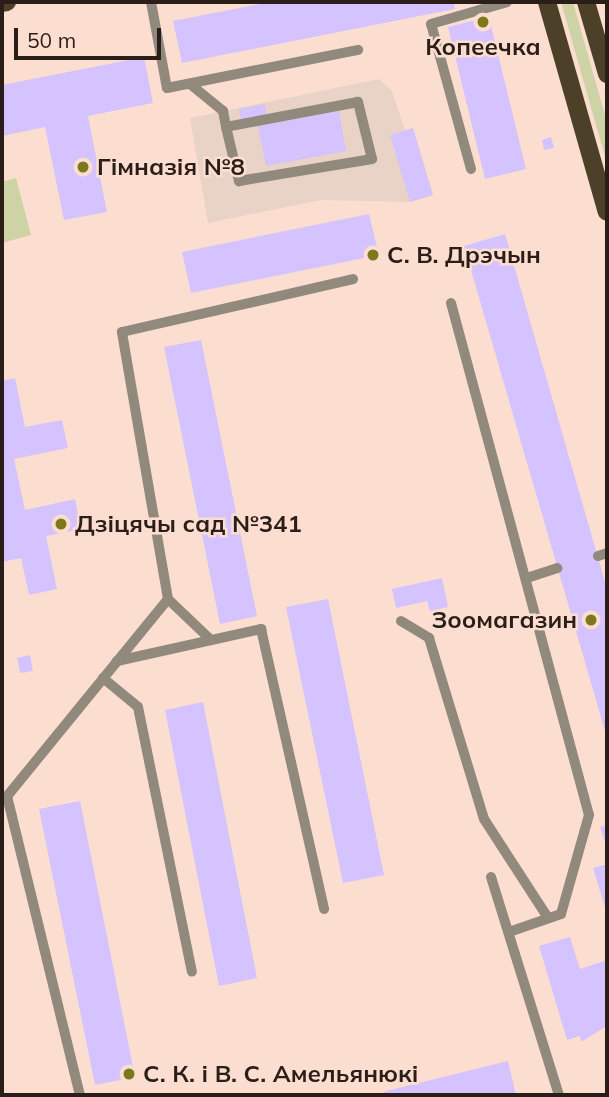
<!DOCTYPE html>
<html>
<head>
<meta charset="utf-8">
<style>
	body { margin:0 }
	#map { position:relative; width:609px; height:1097px; overflow:hidden; background:#fcded1; font-family:Mulish,sans-serif }
	div>[style] { position:absolute }
	[style*='--x'] { left:calc(var(--x)*1px); top:calc(var(--y)*1px); width:calc(var(--w)*1px); rotate:calc(var(--a)*1deg) }
	.commercial>* { inset:0; background:#e9d2c6 }
	.green>* { inset:0; background:#ced3a5 }
	.building>* { inset:0; background:#d4c3ff }
	.service>* { height:10px; margin:-5px; padding:0 5px; transform-origin:5px; border-radius:5px; background:#90897c }
	.primary>* { height:18px; margin:-9px; padding:0 9px; transform-origin:9px; border-radius:9px; background:#4c4028 }
	.dots>* { width:19px; height:19px; translate:-50% -50%; box-sizing:border-box; border:4px solid #fcded1; border-radius:50% }
	span { translate:-50% -50%; white-space:nowrap; text-align:center; line-height:1.15; -webkit-text-stroke:5px #fcded1; paint-order:stroke }
	.poi-label { font-size:24px; color:#2b1e18; font-weight:700 }
	.left { translate:0 -50%; text-align:left }
	.right { translate:-100% -50%; text-align:right }
	.frame { position:absolute; inset:0; border:4px solid #2b1e18; pointer-events:none }
	.scale { position:absolute; left:14px; top:28px; width:147px; height:32px; box-sizing:border-box; border:4px solid #2b1e18; border-top:0; padding-left:9px; font-size:21px; line-height:24px; white-space:nowrap; color:#2b1e18; -webkit-text-stroke:5px #fcded1; paint-order:stroke }
</style>
</head>
<body>
<div id="map">
	<div class="commercial">
		<div style="clip-path:polygon(379px 79px,392px 91px,405px 130px,413px 128px,433px 195px,410px 202px,321px 200px,208px 223px,190px 118px)"></div>
	</div>
	<div class="green">
		<div style="clip-path:polygon(561px 2px,573px 2px,607px 122px,607px 164px)"></div>
		<div style="clip-path:polygon(16px 178px,31px 235px,2px 243px,2px 182px)"></div>
	</div>
	<div class="building">
		<div style="clip-path:polygon(270px 2px,454px 2px,455px 9px,182px 63px,173px 21px)"></div>
		<div style="clip-path:polygon(489px 17px,526px 169px,485px 179px,448px 27px)"></div>
		<div style="clip-path:polygon(144px 57px,153px 103px,88px 116px,107px 212px,64px 220px,45px 127px,2px 136px,2px 85px)"></div>
		<div style="clip-path:polygon(265px 104px,267px 117px,241px 122px,239px 109px)"></div>
		<div style="clip-path:polygon(339px 111px,346px 151px,266px 166px,258px 126px)"></div>
		<div style="clip-path:polygon(413px 128px,433px 195px,410px 202px,390px 135px)"></div>
		<div style="clip-path:polygon(551px 137px,554px 148px,544px 150px,542px 140px)"></div>
		<div style="clip-path:polygon(369px 214px,379px 255px,191px 293px,182px 252px)"></div>
		<div style="clip-path:polygon(505px 234px,607px 589px,607px 738px,464px 246px)"></div>
		<div style="clip-path:polygon(201px 340px,257px 616px,220px 624px,164px 347px)"></div>
		<div style="clip-path:polygon(15px 378px,25px 427px,62px 420px,68px 448px,14px 459px,25px 510px,75px 499px,81px 529px,46px 536px,57px 589px,29px 595px,21px 558px,2px 562px,2px 381px)"></div>
		<div style="clip-path:polygon(442px 578px,448px 607px,430px 611px,427px 601px,396px 608px,392px 589px)"></div>
		<div style="clip-path:polygon(328px 599px,384px 875px,343px 883px,286px 607px)"></div>
		<div style="clip-path:polygon(30px 655px,33px 671px,20px 673px,17px 658px)"></div>
		<div style="clip-path:polygon(203px 702px,257px 978px,219px 986px,165px 710px)"></div>
		<div style="clip-path:polygon(80px 801px,135px 1077px,95px 1085px,39px 809px)"></div>
		<div style="clip-path:polygon(607px 825px,607px 849px,600px 827px)"></div>
		<div style="clip-path:polygon(607px 864px,607px 914px,593px 868px)"></div>
		<div style="clip-path:polygon(570px 937px,580px 969px,607px 960px,607px 1026px,581px 1042px,580px 1036px,567px 1040px,539px 946px)"></div>
		<div style="clip-path:polygon(508px 1061px,516px 1095px,376px 1095px,390px 1090px)"></div>
	</div>
	<div class="service">
		<div style="--x:151;--y:2;--w:87;--a:79.5"></div>
		<div style="--x:167;--y:88;--w:195;--a:-11.3"></div>
		<div style="--x:190;--y:84;--w:43;--a:39.3"></div>
		<div style="--x:223;--y:111;--w:16;--a:79"></div>
		<div style="--x:226;--y:127;--w:56;--a:76.5"></div>
		<div style="--x:239;--y:181;--w:135;--a:-9.4"></div>
		<div style="--x:372;--y:159;--w:59;--a:-103.8"></div>
		<div style="--x:358;--y:102;--w:134;--a:169.3"></div>
		<div style="--x:471;--y:169;--w:150;--a:-105.4"></div>
		<div style="--x:431;--y:24;--w:79;--a:-16.1"></div>
		<div style="--x:451;--y:303;--w:530;--a:74.92"></div>
		<div style="--x:589;--y:815;--w:103;--a:105.8"></div>
		<div style="--x:561;--y:914;--w:55;--a:160.9"></div>
		<div style="--x:598;--y:556;--w:9;--a:-18"></div>
		<div style="--x:527;--y:578;--w:32;--a:-18"></div>
		<div style="--x:401;--y:621;--w:33;--a:31"></div>
		<div style="--x:429;--y:638;--w:189;--a:73.1"></div>
		<div style="--x:484;--y:819;--w:118;--a:57.1"></div>
		<div style="--x:211;--y:640;--w:59;--a:-136.4"></div>
		<div style="--x:168;--y:599;--w:271;--a:-99.8"></div>
		<div style="--x:122;--y:332;--w:237;--a:-12.9"></div>
		<div style="--x:117;--y:661;--w:148;--a:-12.5"></div>
		<div style="--x:261;--y:629;--w:287;--a:77.3"></div>
		<div style="--x:103;--y:678;--w:45;--a:39.6"></div>
		<div style="--x:138;--y:707;--w:270;--a:78.5"></div>
		<div style="--x:7;--y:796;--w:308;--a:76.3"></div>
		<div style="--x:4;--y:800;--w:259;--a:-50.8"></div>
		<div style="--x:491;--y:877;--w:228;--a:72.7"></div>
	</div>
	<div class="primary">
		<div style="--x:547;--y:2;--w:218;--a:74.1"></div>
		<div style="--x:586;--y:2;--w:75;--a:73.7"></div>
		<div style="--x:2;--y:3;--w:5;--a:-11"></div>
	</div>
	<div class="dots">
		<div style="left:483px;top:22px;background:#7e781d"></div>
		<div style="left:83px;top:167px;background:#7e781d"></div>
		<div style="left:373px;top:255px;background:#7e781d"></div>
		<div style="left:61px;top:524px;background:#7e781d"></div>
		<div style="left:591px;top:620px;background:#7e781d"></div>
		<div style="left:129px;top:1074px;background:#7e781d"></div>
	</div>
	<div class="poi-label">
		<span style="left:483px;top:47px">Копеечка</span>
		<span class="left" style="left:97px;top:167px">Гімназія №8</span>
		<span class="left" style="left:387px;top:255px">С. В. Дрэчын</span>
		<span class="left" style="left:75px;top:524px">Дзіцячы сад №341</span>
		<span class="right" style="left:577px;top:620px">Зоомагазин</span>
		<span class="left" style="left:143px;top:1074px">С. К. і В. С. Амельянюкі</span>
	</div>
	<div class="frame"></div>
	<div class="scale">50 m</div>
</div>
</body>
</html>
